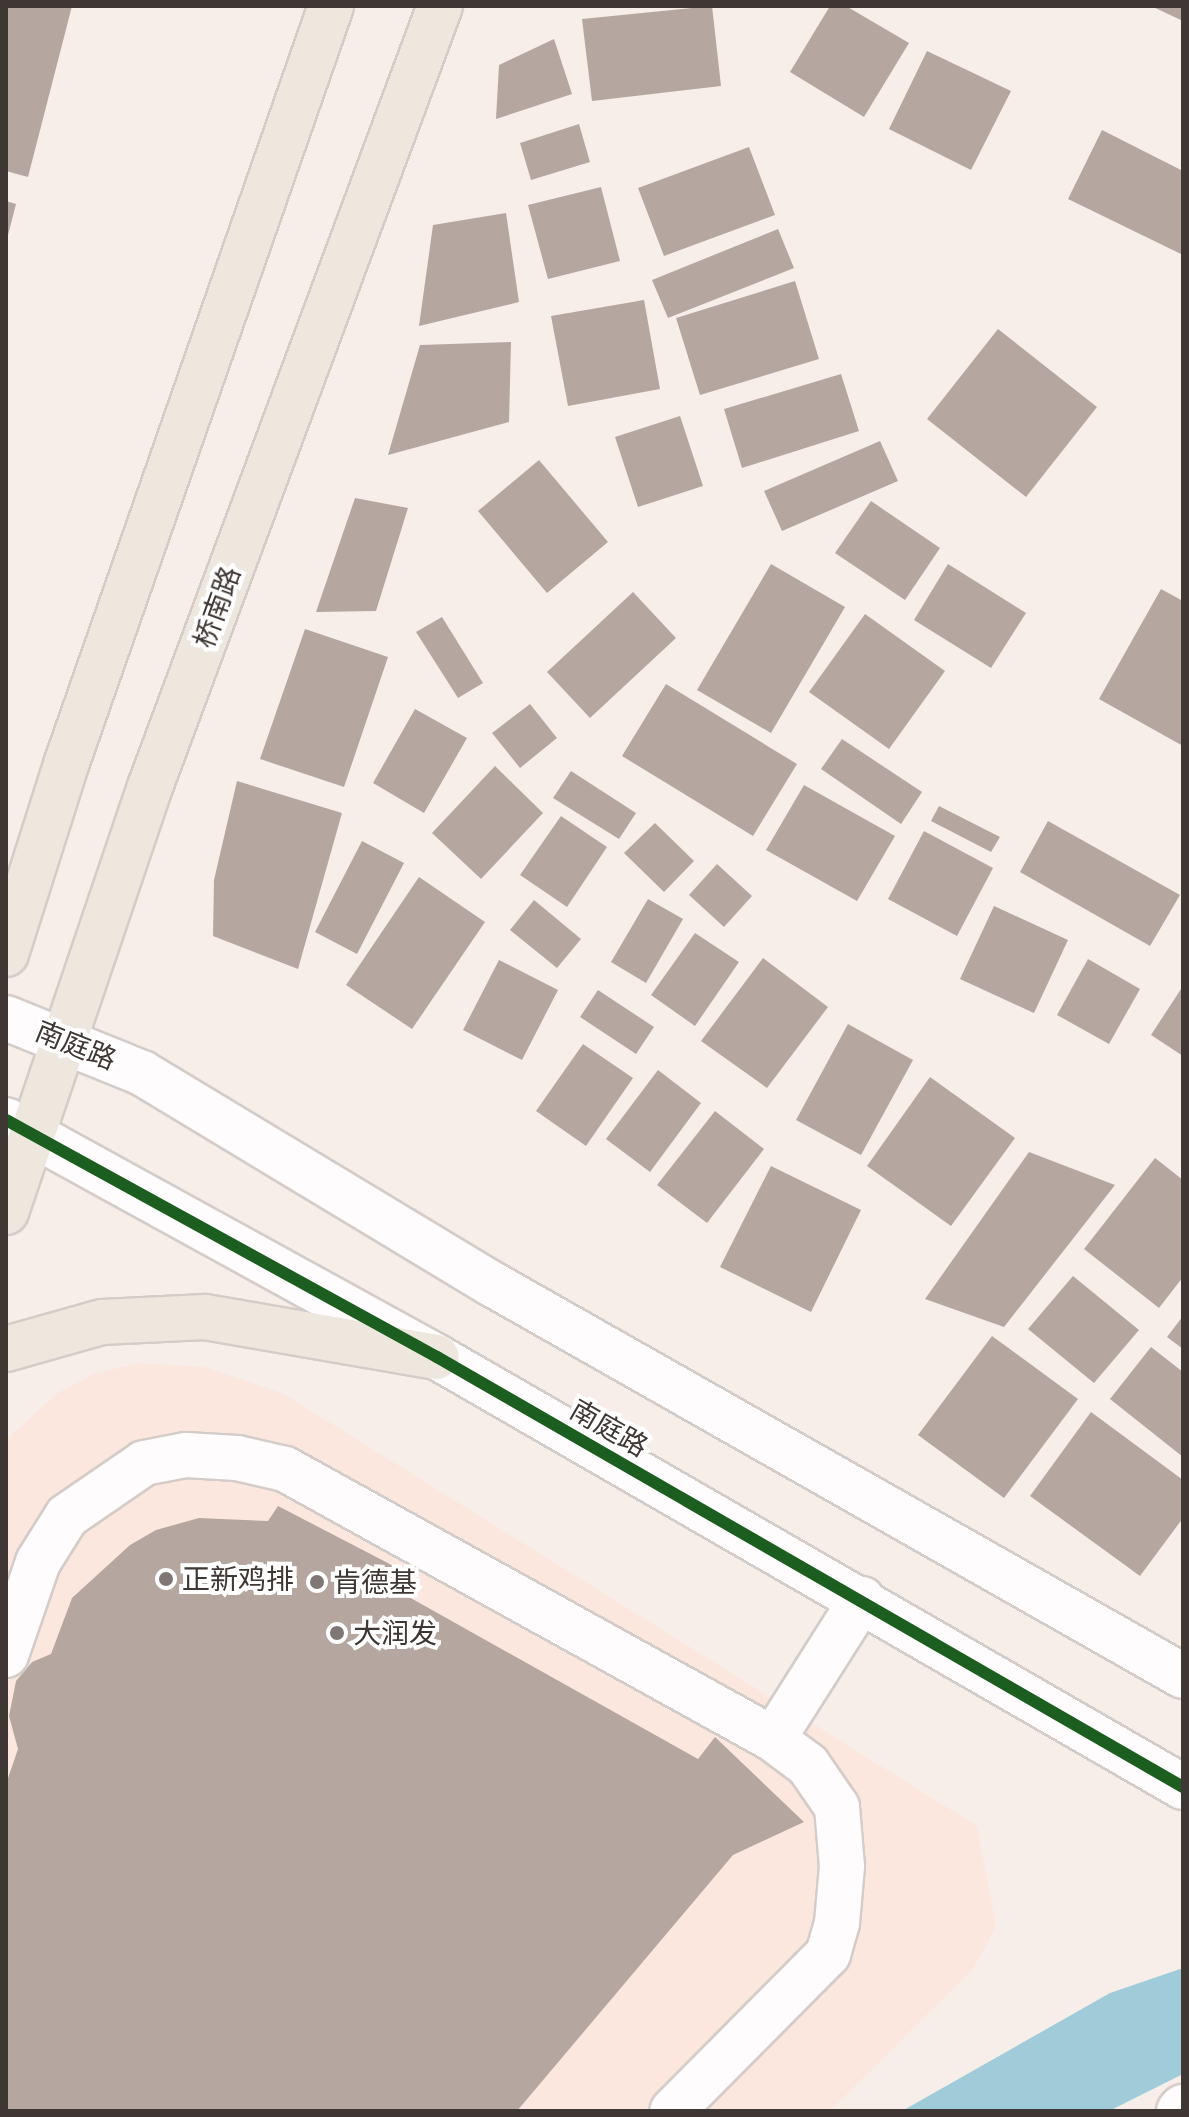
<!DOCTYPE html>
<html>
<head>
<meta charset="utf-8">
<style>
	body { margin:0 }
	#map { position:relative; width:1189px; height:2117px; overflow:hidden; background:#f7eeea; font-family:"Titillium Web","Noto Sans SC",sans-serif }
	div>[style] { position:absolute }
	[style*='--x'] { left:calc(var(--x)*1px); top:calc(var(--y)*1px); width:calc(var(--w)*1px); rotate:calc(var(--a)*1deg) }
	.built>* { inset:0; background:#fbe7de }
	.water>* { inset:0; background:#9fccd8 }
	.building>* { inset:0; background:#b5a7a0 }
	.roads { filter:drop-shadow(2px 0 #d4ccc8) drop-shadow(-2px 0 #d4ccc8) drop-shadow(0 2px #d4ccc8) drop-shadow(0 -2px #d4ccc8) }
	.minor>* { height:44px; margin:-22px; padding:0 22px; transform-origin:22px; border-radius:22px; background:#fefcfc }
	.major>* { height:44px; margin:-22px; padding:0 22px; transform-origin:22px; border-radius:22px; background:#ede7dd }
	.cycleway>* { height:12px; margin:-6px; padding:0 6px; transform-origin:6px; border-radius:6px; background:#1b5e20 }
	.dots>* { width:22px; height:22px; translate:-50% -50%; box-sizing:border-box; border:4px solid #fff; border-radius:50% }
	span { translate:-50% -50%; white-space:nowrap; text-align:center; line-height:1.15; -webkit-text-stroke:8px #fff; paint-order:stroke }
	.street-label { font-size:28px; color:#3f3733 }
	.poi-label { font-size:28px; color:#3f3733 }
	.left { translate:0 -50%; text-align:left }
	.frame { position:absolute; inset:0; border:8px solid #3f3733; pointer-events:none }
</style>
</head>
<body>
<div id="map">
	<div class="built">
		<div style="clip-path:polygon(139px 1363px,204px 1367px,284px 1394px,977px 1826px,996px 1927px,973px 1969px,830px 2111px,6px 2111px,6px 1440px,56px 1394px,93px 1374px)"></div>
	</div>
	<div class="water">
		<div style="clip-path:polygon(1183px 1968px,1183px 2074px,1109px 2111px,902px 2111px,1110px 1993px)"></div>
	</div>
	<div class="building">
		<div style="clip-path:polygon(6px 6px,72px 6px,28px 177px,6px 171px)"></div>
		<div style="clip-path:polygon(712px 6px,721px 86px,592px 101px,582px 19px)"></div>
		<div style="clip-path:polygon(830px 6px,846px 6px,909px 43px,864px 117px,790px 72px)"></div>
		<div style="clip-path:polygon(1151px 6px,1183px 6px,1183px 21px)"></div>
		<div style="clip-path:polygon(554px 39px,572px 94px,496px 119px,499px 65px)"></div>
		<div style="clip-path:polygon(927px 51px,1011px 91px,971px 170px,889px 129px)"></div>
		<div style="clip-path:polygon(579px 124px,590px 162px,531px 180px,520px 143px)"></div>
		<div style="clip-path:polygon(1102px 130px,1183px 171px,1183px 255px,1068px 199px)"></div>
		<div style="clip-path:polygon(749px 147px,775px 215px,664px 256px,638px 188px)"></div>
		<div style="clip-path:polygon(601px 187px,620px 261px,548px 279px,528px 205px)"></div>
		<div style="clip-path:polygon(6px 201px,16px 204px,7px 239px,6px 239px)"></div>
		<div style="clip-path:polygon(506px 213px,519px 302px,419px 326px,433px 225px)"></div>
		<div style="clip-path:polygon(778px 229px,794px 268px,668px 318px,652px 280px)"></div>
		<div style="clip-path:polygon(795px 281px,819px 359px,700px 395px,676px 318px)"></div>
		<div style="clip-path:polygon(644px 300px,660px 389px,568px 406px,551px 316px)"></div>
		<div style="clip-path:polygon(998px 329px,1097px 407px,1026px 497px,927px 419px)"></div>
		<div style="clip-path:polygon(511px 342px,509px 422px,388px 455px,420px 345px)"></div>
		<div style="clip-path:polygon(841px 374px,859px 431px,742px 468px,724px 409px)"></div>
		<div style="clip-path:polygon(680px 416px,703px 486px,638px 507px,615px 437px)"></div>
		<div style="clip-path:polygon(880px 441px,898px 481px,782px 531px,764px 491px)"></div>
		<div style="clip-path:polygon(539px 460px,608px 542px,547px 593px,478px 511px)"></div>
		<div style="clip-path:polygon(355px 498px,408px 508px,376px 611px,316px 612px)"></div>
		<div style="clip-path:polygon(871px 501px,940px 548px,905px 600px,835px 553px)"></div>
		<div style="clip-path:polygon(771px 564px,845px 607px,771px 733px,697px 690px)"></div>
		<div style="clip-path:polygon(948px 564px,1026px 613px,991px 668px,914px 620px)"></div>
		<div style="clip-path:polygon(1161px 589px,1183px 601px,1183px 746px,1099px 699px)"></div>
		<div style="clip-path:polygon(633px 592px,676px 638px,590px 718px,547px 672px)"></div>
		<div style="clip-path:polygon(865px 614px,945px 671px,889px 749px,809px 692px)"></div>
		<div style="clip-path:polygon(442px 617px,483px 683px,458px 698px,416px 632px)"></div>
		<div style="clip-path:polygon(305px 629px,388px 657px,344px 787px,260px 759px)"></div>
		<div style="clip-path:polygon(666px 684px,797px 764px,753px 836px,622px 756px)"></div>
		<div style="clip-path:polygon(530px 704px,557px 738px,520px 768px,492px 733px)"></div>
		<div style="clip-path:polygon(415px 709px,467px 738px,424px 813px,373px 783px)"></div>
		<div style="clip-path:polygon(842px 739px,922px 792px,901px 824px,821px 769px)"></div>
		<div style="clip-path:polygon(495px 766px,543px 813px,481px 879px,432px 833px)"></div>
		<div style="clip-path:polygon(571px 771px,636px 813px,619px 839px,553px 798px)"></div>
		<div style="clip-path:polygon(237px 781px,342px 813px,298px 969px,213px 936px,214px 880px)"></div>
		<div style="clip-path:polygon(804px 785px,895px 836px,857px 901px,766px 850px)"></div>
		<div style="clip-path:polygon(939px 806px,1000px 837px,991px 852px,931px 821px)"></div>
		<div style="clip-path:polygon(561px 816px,607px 847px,567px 907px,520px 875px)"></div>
		<div style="clip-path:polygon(1048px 821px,1180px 895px,1150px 946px,1020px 872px)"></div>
		<div style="clip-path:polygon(655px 823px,694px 861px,664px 892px,624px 853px)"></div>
		<div style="clip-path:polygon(924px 831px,993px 868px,957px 936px,888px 899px)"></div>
		<div style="clip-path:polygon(362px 841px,404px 863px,357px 954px,315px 932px)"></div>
		<div style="clip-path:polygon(717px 864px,752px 896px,724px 927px,689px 895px)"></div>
		<div style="clip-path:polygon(419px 877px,485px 922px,412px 1029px,346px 985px)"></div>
		<div style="clip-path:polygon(648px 899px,683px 919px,646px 983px,611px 962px)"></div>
		<div style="clip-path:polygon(534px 900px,581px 939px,557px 968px,510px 930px)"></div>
		<div style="clip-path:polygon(994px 906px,1068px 940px,1034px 1013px,960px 979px)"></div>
		<div style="clip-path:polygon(695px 933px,739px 962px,695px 1026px,651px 995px)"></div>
		<div style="clip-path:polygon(763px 958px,828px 1007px,767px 1088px,701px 1041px)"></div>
		<div style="clip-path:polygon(1088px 959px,1140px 989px,1109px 1044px,1057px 1015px)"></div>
		<div style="clip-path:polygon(499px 960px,558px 990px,522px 1060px,463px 1030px)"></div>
		<div style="clip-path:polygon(1183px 986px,1183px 1056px,1151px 1035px)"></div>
		<div style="clip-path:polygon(598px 990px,654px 1027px,636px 1054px,580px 1017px)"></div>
		<div style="clip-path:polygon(848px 1024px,913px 1060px,861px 1155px,796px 1120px)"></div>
		<div style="clip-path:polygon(583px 1044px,633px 1078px,586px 1146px,536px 1111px)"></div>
		<div style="clip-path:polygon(658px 1070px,701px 1103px,650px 1172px,606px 1139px)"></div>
		<div style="clip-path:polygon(930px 1077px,1015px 1138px,951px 1226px,867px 1166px)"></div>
		<div style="clip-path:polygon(715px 1111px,764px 1149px,707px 1223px,657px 1185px)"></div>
		<div style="clip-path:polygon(1029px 1152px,1115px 1185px,1004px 1327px,925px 1299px)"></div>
		<div style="clip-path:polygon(1155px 1158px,1183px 1180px,1183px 1277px,1159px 1308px,1084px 1249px)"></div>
		<div style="clip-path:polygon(771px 1166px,861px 1210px,811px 1312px,720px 1267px)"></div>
		<div style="clip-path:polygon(1073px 1276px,1139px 1330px,1094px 1383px,1028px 1329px)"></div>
		<div style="clip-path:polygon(1183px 1316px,1183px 1349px,1167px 1337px)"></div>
		<div style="clip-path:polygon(992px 1336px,1078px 1399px,1004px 1498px,918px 1435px)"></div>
		<div style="clip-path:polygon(1151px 1347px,1183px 1372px,1183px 1457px,1110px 1399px)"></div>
		<div style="clip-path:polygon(1091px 1412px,1183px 1480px,1183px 1518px,1140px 1576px,1030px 1496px)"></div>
		<div style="clip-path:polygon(278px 1506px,409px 1574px,400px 1592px,698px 1759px,715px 1737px,804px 1822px,733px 1855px,517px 2111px,6px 2111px,6px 1784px,18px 1749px,9px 1716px,16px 1681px,32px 1662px,51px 1654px,72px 1598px,130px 1545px,156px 1530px,199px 1518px,268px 1521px)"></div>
	</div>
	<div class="roads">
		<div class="minor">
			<div style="--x:6;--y:1018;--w:147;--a:22"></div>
			<div style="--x:142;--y:1073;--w:409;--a:31.1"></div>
			<div style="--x:492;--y:1284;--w:794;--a:29.57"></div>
			<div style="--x:6;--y:1120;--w:492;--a:28.8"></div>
			<div style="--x:437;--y:1357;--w:861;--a:29.96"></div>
			<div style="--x:6;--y:1655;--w:98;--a:-71"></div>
			<div style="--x:38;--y:1562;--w:54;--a:-57.8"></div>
			<div style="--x:67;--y:1516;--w:93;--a:-34.5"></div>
			<div style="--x:144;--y:1463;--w:43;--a:-10.8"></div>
			<div style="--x:186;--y:1455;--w:51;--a:3.4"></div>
			<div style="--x:237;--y:1458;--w:49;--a:12.9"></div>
			<div style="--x:285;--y:1469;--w:558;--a:28.95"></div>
			<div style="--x:773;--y:1739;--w:44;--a:36.6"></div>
			<div style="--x:808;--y:1765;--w:51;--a:55.4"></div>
			<div style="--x:837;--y:1807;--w:59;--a:85.2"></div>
			<div style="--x:842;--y:1866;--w:57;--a:95"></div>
			<div style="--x:837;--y:1923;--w:32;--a:106"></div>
			<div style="--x:828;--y:1954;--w:221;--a:134.8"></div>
			<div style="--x:773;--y:1739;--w:166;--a:-57.6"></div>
			<div style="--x:1179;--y:2111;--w:6;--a:-45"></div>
		</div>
		<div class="major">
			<div style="--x:6;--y:954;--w:201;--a:-72.4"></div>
			<div style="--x:67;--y:762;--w:801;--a:-70.75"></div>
			<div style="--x:6;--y:1212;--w:449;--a:-71.3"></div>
			<div style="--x:150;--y:787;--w:833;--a:-69.63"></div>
			<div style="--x:6;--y:1349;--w:100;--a:-15.7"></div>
			<div style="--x:102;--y:1322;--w:103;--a:-2.8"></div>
			<div style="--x:205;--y:1317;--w:235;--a:9.8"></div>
		</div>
	</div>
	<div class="cycleway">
		<div style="--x:6;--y:1120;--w:492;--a:28.8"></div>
		<div style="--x:437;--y:1357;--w:861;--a:29.96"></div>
	</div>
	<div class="dots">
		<div style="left:166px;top:1579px;background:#7f7773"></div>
		<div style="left:317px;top:1582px;background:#7f7773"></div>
		<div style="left:337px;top:1633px;background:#7f7773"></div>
	</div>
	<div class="street-label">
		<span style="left:217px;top:607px;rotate:-70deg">桥南路</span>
		<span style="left:76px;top:1045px;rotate:22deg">南庭路</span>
		<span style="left:609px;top:1428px;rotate:30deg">南庭路</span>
	</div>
	<div class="poi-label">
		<span class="left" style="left:182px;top:1579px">正新鸡排</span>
		<span class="left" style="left:333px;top:1582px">肯德基</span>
		<span class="left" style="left:353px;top:1633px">大润发</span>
	</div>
	<div class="frame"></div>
</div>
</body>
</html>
